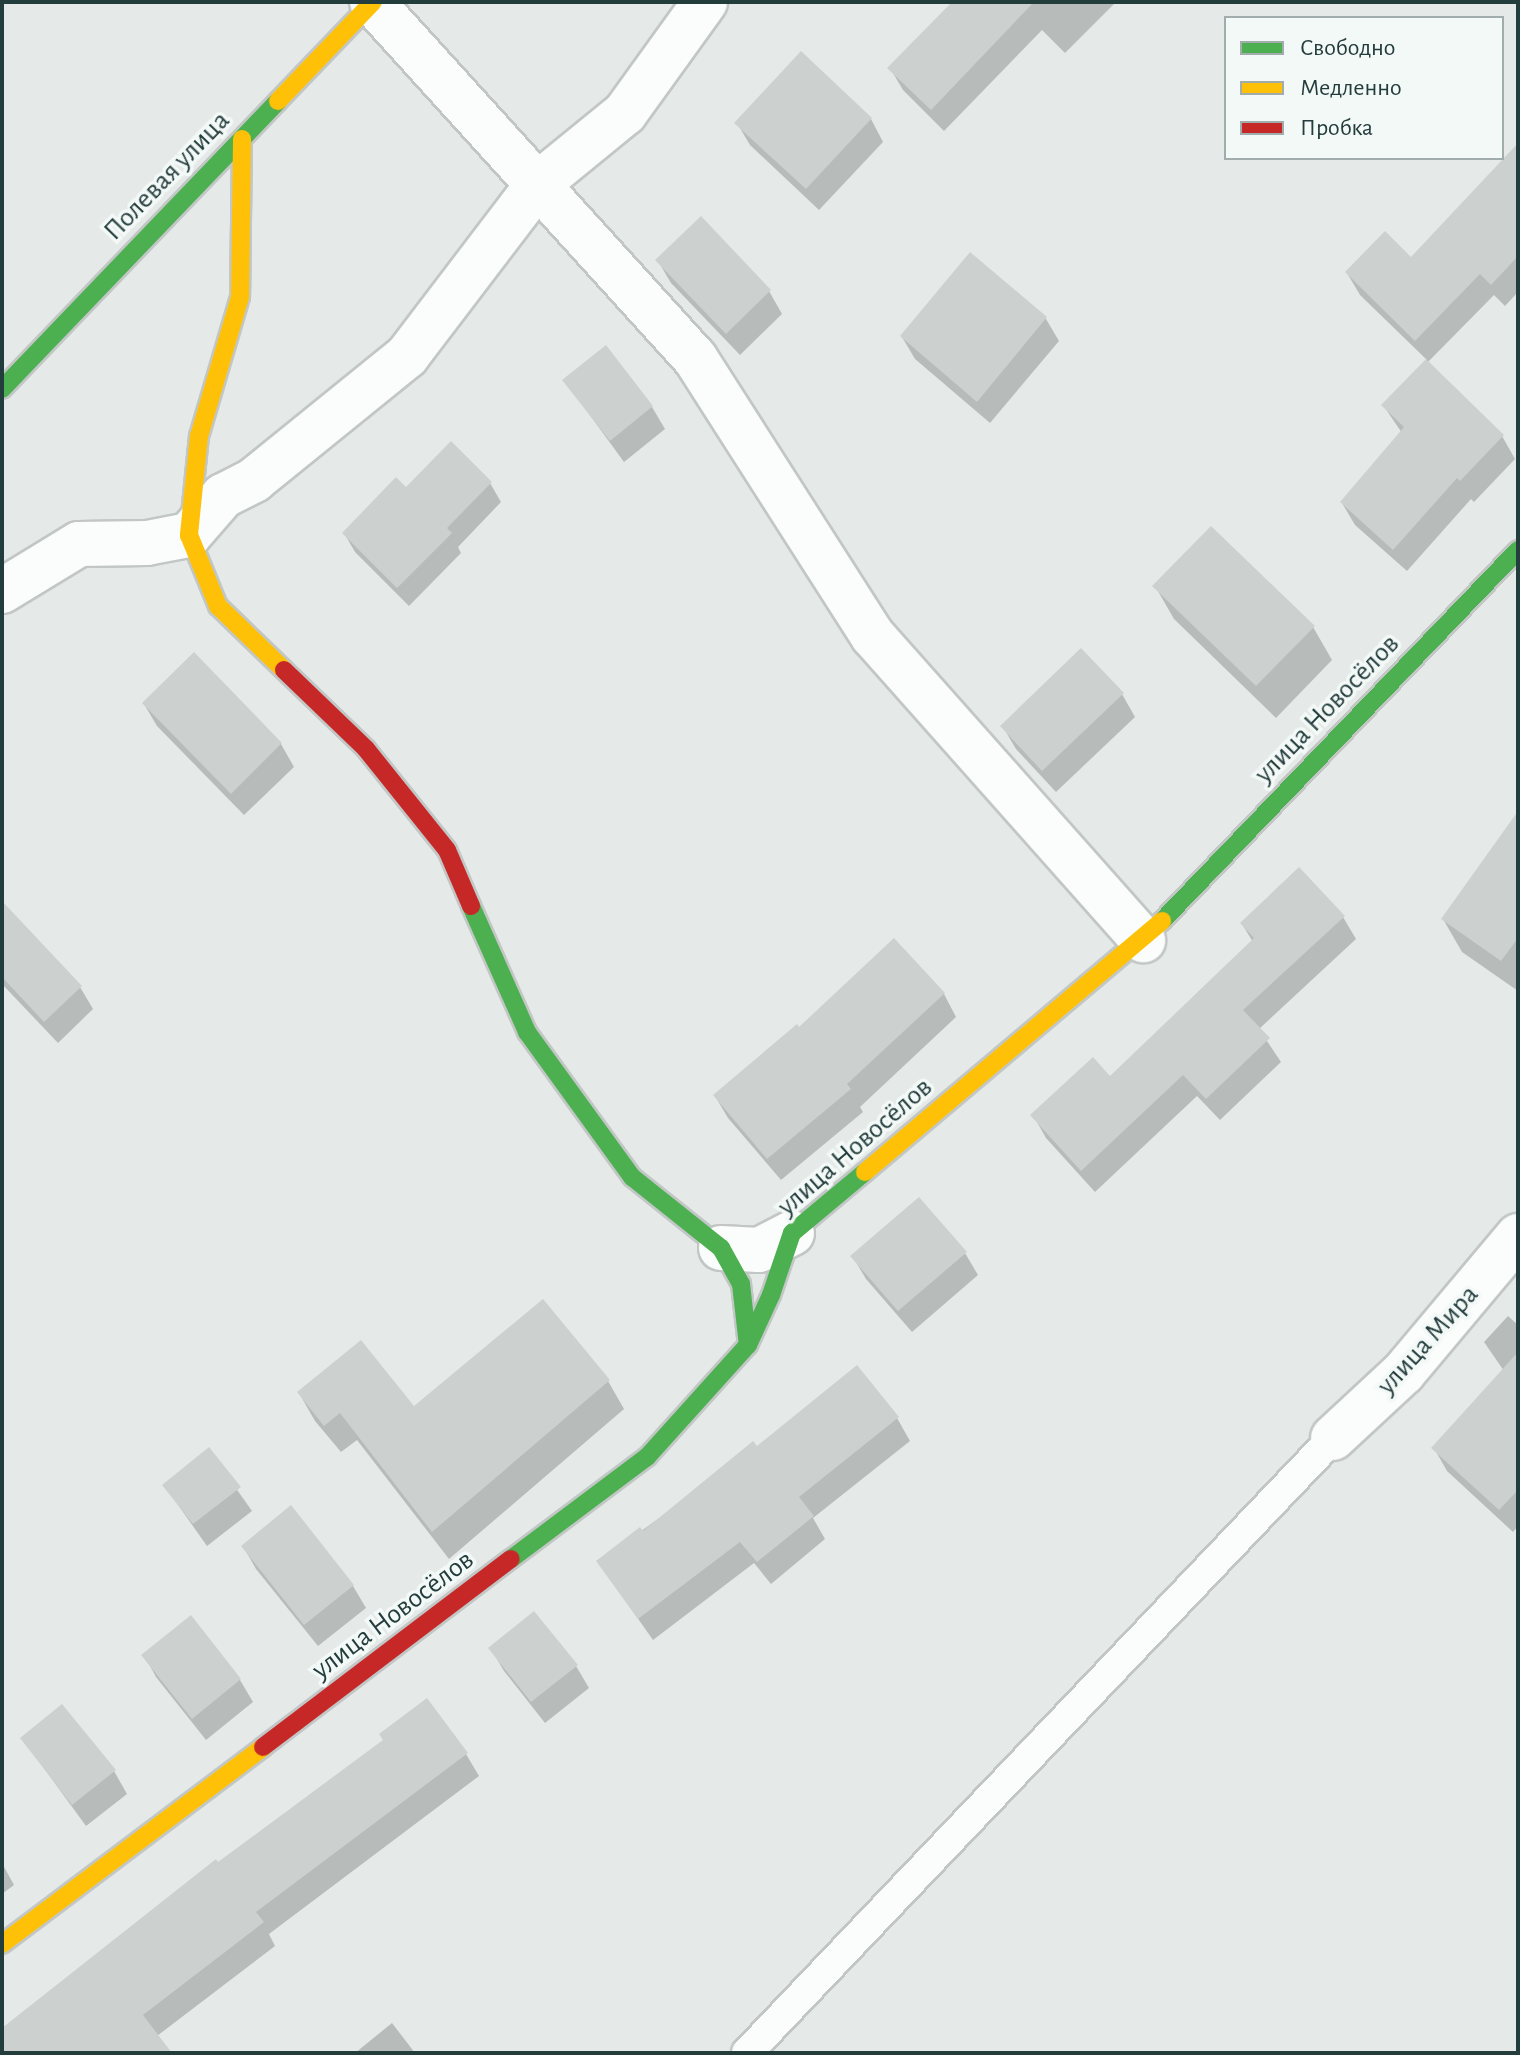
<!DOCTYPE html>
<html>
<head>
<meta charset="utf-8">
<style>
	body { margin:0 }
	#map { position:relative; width:1520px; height:2055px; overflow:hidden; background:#e5eae9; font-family:"Alegreya Sans",sans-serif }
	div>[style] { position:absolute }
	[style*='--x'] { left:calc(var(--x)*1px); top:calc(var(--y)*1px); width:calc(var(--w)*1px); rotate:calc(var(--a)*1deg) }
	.shadow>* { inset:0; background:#0003 }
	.building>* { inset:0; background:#ccd1d0 }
	.roads { filter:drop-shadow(2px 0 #c2c7c6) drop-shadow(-2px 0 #c2c7c6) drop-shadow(0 2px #c2c7c6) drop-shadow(0 -2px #c2c7c6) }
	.lane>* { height:30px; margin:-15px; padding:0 15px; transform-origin:15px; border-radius:15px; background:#fbfcfc }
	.street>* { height:44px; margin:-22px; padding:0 22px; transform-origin:22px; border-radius:22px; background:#fbfcfc }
	.fast>* { height:18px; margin:-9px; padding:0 9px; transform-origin:9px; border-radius:9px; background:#4caf50 }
	.slow>* { height:18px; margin:-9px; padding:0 9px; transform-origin:9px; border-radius:9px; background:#ffc107 }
	.jam>* { height:18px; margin:-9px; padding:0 9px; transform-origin:9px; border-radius:9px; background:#c62828 }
	span { translate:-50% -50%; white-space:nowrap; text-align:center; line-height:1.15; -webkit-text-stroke:7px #f3f9f7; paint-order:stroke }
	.street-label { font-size:28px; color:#233c3c }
	.frame { position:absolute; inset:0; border:4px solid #233c3c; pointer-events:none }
	.legend { position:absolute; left:1224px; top:16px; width:280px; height:144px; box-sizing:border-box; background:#f3f9f7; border:2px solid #a0adac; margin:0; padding:10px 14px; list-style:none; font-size:24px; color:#233c3c }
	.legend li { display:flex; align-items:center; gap:16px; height:40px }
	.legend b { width:40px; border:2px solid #a0adac }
</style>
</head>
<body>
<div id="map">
	<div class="shadow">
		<div style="clip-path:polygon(955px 2px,1116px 2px,1065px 53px,1042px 30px,944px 131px,903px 90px,890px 68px)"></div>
		<div style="clip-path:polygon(871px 119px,883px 142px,819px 210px,750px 145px,737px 123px)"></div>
		<div style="clip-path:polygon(1518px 149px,1518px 292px,1505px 306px,1494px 295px,1427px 363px,1502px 436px,1515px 459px,1474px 502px,1471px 499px,1407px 571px,1355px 525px,1342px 503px,1402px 433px,1383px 405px,1427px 360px,1360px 295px,1347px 273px,1412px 260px)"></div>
		<div style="clip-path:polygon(971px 255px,1046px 319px,1059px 341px,990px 423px,915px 359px,902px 337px)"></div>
		<div style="clip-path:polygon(658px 261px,769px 291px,782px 314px,740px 355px,671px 283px)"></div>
		<div style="clip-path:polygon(565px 381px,652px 407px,665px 429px,624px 462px)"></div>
		<div style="clip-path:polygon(490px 483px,501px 502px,458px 547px,461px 553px,409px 606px,355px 552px,344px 533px,406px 490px)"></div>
		<div style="clip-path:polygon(1155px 586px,1313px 627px,1332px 660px,1276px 718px,1174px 619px)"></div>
		<div style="clip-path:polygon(194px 655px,281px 744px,294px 767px,244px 815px,157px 726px,144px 704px)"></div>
		<div style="clip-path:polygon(1122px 694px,1135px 717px,1056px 792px,1016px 749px,1003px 727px)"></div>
		<div style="clip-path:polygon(1518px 814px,1518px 991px,1462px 952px,1443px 919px)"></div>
		<div style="clip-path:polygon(2px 904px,80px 987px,93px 1009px,58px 1043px,2px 984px)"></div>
		<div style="clip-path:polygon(1343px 917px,1356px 939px,1259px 1029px,1281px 1062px,1220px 1120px,1197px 1096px,1095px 1192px,1046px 1138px,1033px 1115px,1110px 1078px,1253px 942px,1242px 924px)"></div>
		<div style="clip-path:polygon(893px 941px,944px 994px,956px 1017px,860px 1107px,863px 1112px,781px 1180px,728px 1118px,715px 1096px,799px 1030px)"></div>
		<div style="clip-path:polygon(965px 1253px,978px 1275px,912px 1332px,866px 1279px,853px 1257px)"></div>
		<div style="clip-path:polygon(1508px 1316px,1518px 1325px,1518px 1526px,1513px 1532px,1447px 1471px,1434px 1448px,1504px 1371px,1484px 1342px)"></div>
		<div style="clip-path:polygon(857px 1368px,897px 1418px,910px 1441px,813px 1518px,825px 1539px,771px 1584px,754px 1563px,653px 1640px,598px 1562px,757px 1448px)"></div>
		<div style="clip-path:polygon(608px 1381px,624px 1409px,449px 1559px,357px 1440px,341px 1452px,315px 1421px,299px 1393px,413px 1409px)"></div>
		<div style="clip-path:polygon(209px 1450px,252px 1511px,207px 1546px,164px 1485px)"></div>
		<div style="clip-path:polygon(243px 1546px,353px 1586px,366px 1608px,318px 1646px,256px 1569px)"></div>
		<div style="clip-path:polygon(491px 1649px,576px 1666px,589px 1688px,545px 1723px,504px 1671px)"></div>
		<div style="clip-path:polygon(144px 1655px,240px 1680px,253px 1702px,206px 1740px,156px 1677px)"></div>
		<div style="clip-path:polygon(22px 1738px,114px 1771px,127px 1794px,86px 1826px)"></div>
		<div style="clip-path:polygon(385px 1741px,466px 1754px,479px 1776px,269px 1934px,275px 1946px,157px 2036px,168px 2053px,2px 2053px,2px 2031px)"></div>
		<div style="clip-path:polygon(2px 1863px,14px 1885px,2px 1894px)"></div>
		<div style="clip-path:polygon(392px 2023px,415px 2053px,355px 2053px)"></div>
	</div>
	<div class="building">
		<div style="clip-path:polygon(952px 2px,1034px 2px,931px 110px,887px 68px)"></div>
		<div style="clip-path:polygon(801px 51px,872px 118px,806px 189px,734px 123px)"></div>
		<div style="clip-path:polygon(1518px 143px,1518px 256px,1491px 285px,1480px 274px,1415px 341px,1345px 272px,1385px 231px,1411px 257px)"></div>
		<div style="clip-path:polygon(701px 216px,771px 290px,726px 334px,655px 260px)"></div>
		<div style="clip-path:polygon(970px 252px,1047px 317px,977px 402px,900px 336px)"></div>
		<div style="clip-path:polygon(606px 345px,653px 406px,610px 441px,562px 380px)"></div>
		<div style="clip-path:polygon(1426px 359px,1504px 435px,1460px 481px,1457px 478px,1393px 550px,1340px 502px,1404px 427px,1381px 405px)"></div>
		<div style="clip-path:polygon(451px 441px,492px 482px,447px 528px,452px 533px,397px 588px,342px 533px,396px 477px,406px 487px)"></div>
		<div style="clip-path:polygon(1211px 526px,1315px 626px,1256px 686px,1152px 586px)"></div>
		<div style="clip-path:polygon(1081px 648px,1124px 693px,1042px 771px,1000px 726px)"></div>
		<div style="clip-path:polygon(194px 652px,282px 743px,231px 794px,142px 703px)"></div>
		<div style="clip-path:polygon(1518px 811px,1518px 938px,1501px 961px,1441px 919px)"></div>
		<div style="clip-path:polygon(1299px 867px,1345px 916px,1243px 1010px,1270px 1038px,1206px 1099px,1183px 1075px,1081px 1171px,1030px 1115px,1093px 1057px,1110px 1076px,1254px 938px,1240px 923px)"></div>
		<div style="clip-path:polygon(2px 901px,82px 986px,44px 1022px,2px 977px)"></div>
		<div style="clip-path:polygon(894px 938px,945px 993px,847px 1084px,851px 1089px,767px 1159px,713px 1095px,797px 1024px,799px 1027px)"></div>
		<div style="clip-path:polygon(919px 1197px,967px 1252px,898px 1311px,850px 1256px)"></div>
		<div style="clip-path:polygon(543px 1299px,610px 1380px,432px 1532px,340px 1413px,324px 1426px,297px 1392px,361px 1340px,414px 1406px)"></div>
		<div style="clip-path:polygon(1518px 1352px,1518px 1490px,1499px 1510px,1431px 1448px)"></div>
		<div style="clip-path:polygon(857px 1365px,899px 1417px,799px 1497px,814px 1516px,757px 1562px,740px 1542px,638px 1619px,596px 1561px,640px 1527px,643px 1531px,753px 1441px,757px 1446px)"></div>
		<div style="clip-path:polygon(209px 1447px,241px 1487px,193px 1524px,162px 1485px)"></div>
		<div style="clip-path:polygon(291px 1505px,354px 1585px,304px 1625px,241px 1546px)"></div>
		<div style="clip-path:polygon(534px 1611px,578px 1665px,531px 1702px,488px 1648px)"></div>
		<div style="clip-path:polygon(191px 1615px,241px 1679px,192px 1719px,141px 1655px)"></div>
		<div style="clip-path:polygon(427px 1698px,468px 1753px,256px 1912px,264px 1922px,143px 2015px,172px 2053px,2px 2053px,2px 2028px,216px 1859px,218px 1862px,383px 1740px,379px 1734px)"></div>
		<div style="clip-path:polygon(62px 1704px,116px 1770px,72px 1805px,20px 1738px)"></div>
	</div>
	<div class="roads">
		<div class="lane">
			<div style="--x:747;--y:2053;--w:849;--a:-46.38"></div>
		</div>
		<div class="street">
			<div style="--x:372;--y:2;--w:481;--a:47.8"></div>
			<div style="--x:695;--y:358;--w:330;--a:57.4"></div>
			<div style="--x:873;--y:636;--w:407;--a:48.4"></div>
			<div style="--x:2;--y:591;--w:90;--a:-31.4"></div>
			<div style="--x:79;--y:544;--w:68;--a:-0.8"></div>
			<div style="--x:147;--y:543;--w:43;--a:-10.8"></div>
			<div style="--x:189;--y:535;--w:52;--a:-48.9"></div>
			<div style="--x:223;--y:496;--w:35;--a:-27"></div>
			<div style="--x:254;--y:480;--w:197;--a:-39"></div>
			<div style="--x:407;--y:356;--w:216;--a:-52.7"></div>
			<div style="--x:538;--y:184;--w:112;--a:-39.2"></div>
			<div style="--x:625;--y:113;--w:137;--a:-54.2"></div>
			<div style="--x:721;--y:1248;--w:38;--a:3"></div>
			<div style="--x:759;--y:1250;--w:37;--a:-27"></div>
			<div style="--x:1333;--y:1438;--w:96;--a:-42.9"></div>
			<div style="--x:1403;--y:1373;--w:179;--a:-50"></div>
		</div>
		<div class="fast">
			<div style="--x:2;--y:389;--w:399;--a:-46.2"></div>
			<div style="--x:471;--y:906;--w:138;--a:66"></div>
			<div style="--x:527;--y:1032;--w:179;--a:54.1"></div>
			<div style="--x:632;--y:1177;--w:114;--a:38.6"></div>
			<div style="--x:721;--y:1248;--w:41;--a:60.9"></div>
			<div style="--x:741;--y:1284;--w:61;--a:83.5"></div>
			<div style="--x:1162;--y:921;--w:514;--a:-46.18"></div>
			<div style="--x:511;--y:1559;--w:170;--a:-36.9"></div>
			<div style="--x:647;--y:1457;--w:151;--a:-48"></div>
			<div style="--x:748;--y:1345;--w:55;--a:-65.3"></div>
			<div style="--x:771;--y:1295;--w:65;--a:-71.3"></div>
			<div style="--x:792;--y:1233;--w:95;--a:-39.9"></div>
		</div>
		<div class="slow">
			<div style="--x:278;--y:101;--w:137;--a:-46.2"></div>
			<div style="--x:242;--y:139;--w:158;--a:90.7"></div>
			<div style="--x:240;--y:297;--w:145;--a:106.4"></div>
			<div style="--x:199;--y:436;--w:100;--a:95.8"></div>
			<div style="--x:189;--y:535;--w:77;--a:67.8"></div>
			<div style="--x:218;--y:606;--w:92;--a:44.1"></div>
			<div style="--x:865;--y:1172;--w:389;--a:-40.2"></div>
			<div style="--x:2;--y:1944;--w:327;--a:-37"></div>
		</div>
		<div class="jam">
			<div style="--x:284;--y:670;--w:114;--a:43.9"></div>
			<div style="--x:366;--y:749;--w:129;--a:51.3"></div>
			<div style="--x:447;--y:850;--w:61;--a:66.8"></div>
			<div style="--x:263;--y:1747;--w:311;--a:-37.2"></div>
		</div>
	</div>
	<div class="street-label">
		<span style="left:167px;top:176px;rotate:-46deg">Полевая улица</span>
		<span style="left:1327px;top:709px;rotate:-46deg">улица Новосёлов</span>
		<span style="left:855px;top:1147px;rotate:-41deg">улица Новосёлов</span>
		<span style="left:1428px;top:1340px;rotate:-48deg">улица Мира</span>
		<span style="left:393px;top:1615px;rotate:-37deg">улица Новосёлов</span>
	</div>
	<div class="frame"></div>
	<ul class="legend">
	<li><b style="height:10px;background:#4caf50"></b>Свободно</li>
	<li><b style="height:10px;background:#ffc107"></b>Медленно</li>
	<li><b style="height:10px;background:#c62828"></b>Пробка</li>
	</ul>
</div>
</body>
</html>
